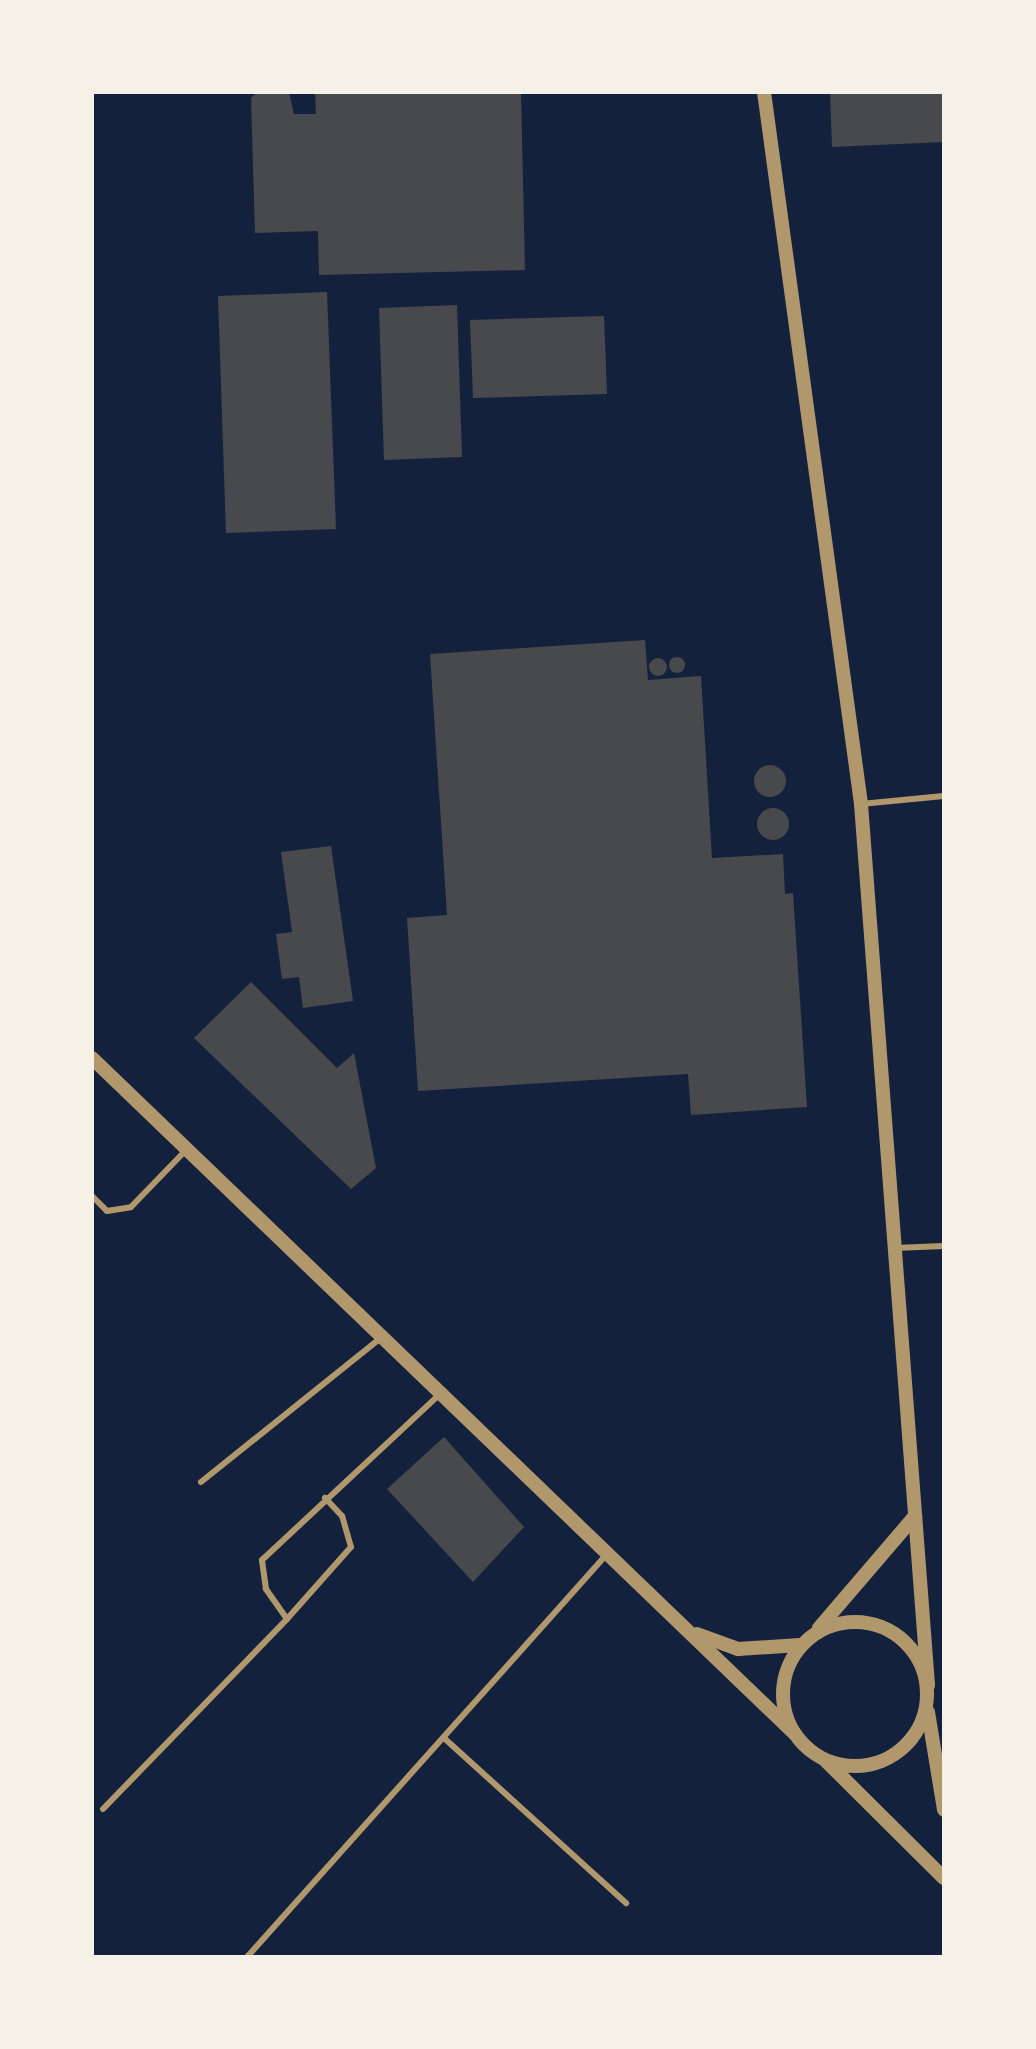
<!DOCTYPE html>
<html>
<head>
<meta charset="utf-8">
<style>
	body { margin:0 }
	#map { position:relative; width:1036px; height:2049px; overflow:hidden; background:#14213d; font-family:Quicksand,sans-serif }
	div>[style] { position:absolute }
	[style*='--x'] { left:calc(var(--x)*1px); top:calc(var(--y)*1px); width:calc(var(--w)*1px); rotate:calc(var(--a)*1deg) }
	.building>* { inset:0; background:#48494c }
	.round { border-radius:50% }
	.service>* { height:6px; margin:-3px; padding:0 3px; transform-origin:3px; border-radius:3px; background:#b1986c }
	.tertiary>* { height:14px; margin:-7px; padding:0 7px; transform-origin:7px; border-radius:7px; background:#b1986c }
	.tertiary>.ring { margin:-7px; padding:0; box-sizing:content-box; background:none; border:14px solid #b1986c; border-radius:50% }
	span { translate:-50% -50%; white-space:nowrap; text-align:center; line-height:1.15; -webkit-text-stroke:6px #f6f1e7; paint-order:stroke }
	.frame { position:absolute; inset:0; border:94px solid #f6f1e7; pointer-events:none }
</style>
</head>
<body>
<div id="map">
	<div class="building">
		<div style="clip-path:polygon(257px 92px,289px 92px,294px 114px,316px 114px,315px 92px,521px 92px,525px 270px,319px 275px,318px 231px,255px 233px,251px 98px)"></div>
		<div style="clip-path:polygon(830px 92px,944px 92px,944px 142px,832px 147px)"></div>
		<div style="clip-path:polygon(327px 292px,336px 529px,226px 533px,218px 296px)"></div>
		<div style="clip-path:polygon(457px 305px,462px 457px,384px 460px,379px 308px)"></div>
		<div style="clip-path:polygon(604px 316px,607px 394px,473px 398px,470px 320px)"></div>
		<div style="clip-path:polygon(645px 640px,648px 680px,701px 676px,712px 858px,783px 854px,785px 894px,793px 893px,807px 1107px,691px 1115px,688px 1074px,418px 1091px,407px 918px,447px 915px,430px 654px)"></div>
		<div class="round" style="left:669px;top:657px;width:16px;height:16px"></div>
		<div class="round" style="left:649px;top:658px;width:18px;height:18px"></div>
		<div class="round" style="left:754px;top:765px;width:32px;height:32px"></div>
		<div class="round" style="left:757px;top:808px;width:32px;height:32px"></div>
		<div style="clip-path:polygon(331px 846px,353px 1001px,303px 1008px,299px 977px,282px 979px,276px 934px,292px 932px,281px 852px)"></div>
		<div style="clip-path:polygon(251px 982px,337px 1068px,354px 1053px,376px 1168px,351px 1189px,194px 1038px)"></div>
		<div style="clip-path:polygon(444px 1437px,524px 1527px,473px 1582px,387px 1489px)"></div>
	</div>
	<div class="service">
		<div style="--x:861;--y:804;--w:83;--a:-5.5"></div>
		<div style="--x:92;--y:1196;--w:21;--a:45"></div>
		<div style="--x:107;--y:1211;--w:24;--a:-9"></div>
		<div style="--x:131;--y:1207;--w:81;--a:-46"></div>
		<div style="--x:895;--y:1248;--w:49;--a:-2.3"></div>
		<div style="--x:201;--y:1482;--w:232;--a:-38.7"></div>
		<div style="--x:287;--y:1619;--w:96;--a:-48.4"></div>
		<div style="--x:351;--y:1547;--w:32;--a:-106"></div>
		<div style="--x:342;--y:1516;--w:25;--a:-133"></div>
		<div style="--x:444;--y:1738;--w:246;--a:42.2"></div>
		<div style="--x:103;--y:1809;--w:264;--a:-45.9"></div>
		<div style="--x:287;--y:1619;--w:37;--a:-125"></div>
		<div style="--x:266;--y:1589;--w:29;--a:-98"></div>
		<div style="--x:262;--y:1560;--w:245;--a:-43"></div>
		<div style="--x:247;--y:1957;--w:542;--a:-48.22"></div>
	</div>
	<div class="tertiary">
		<div style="--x:764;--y:92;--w:719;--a:82.24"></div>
		<div style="--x:861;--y:804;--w:884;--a:85.65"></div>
		<div style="--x:92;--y:1058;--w:975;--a:43.88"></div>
		<div class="ring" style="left:783px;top:1622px;width:130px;height:130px"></div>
		<div style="--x:819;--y:1628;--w:148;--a:-49.4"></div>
		<div style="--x:697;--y:1634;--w:44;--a:20.1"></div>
		<div style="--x:738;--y:1649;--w:62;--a:-3.7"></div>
		<div style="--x:928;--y:1712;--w:99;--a:80.7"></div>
		<div style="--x:826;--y:1761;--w:166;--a:44.8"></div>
	</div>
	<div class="frame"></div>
</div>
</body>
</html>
